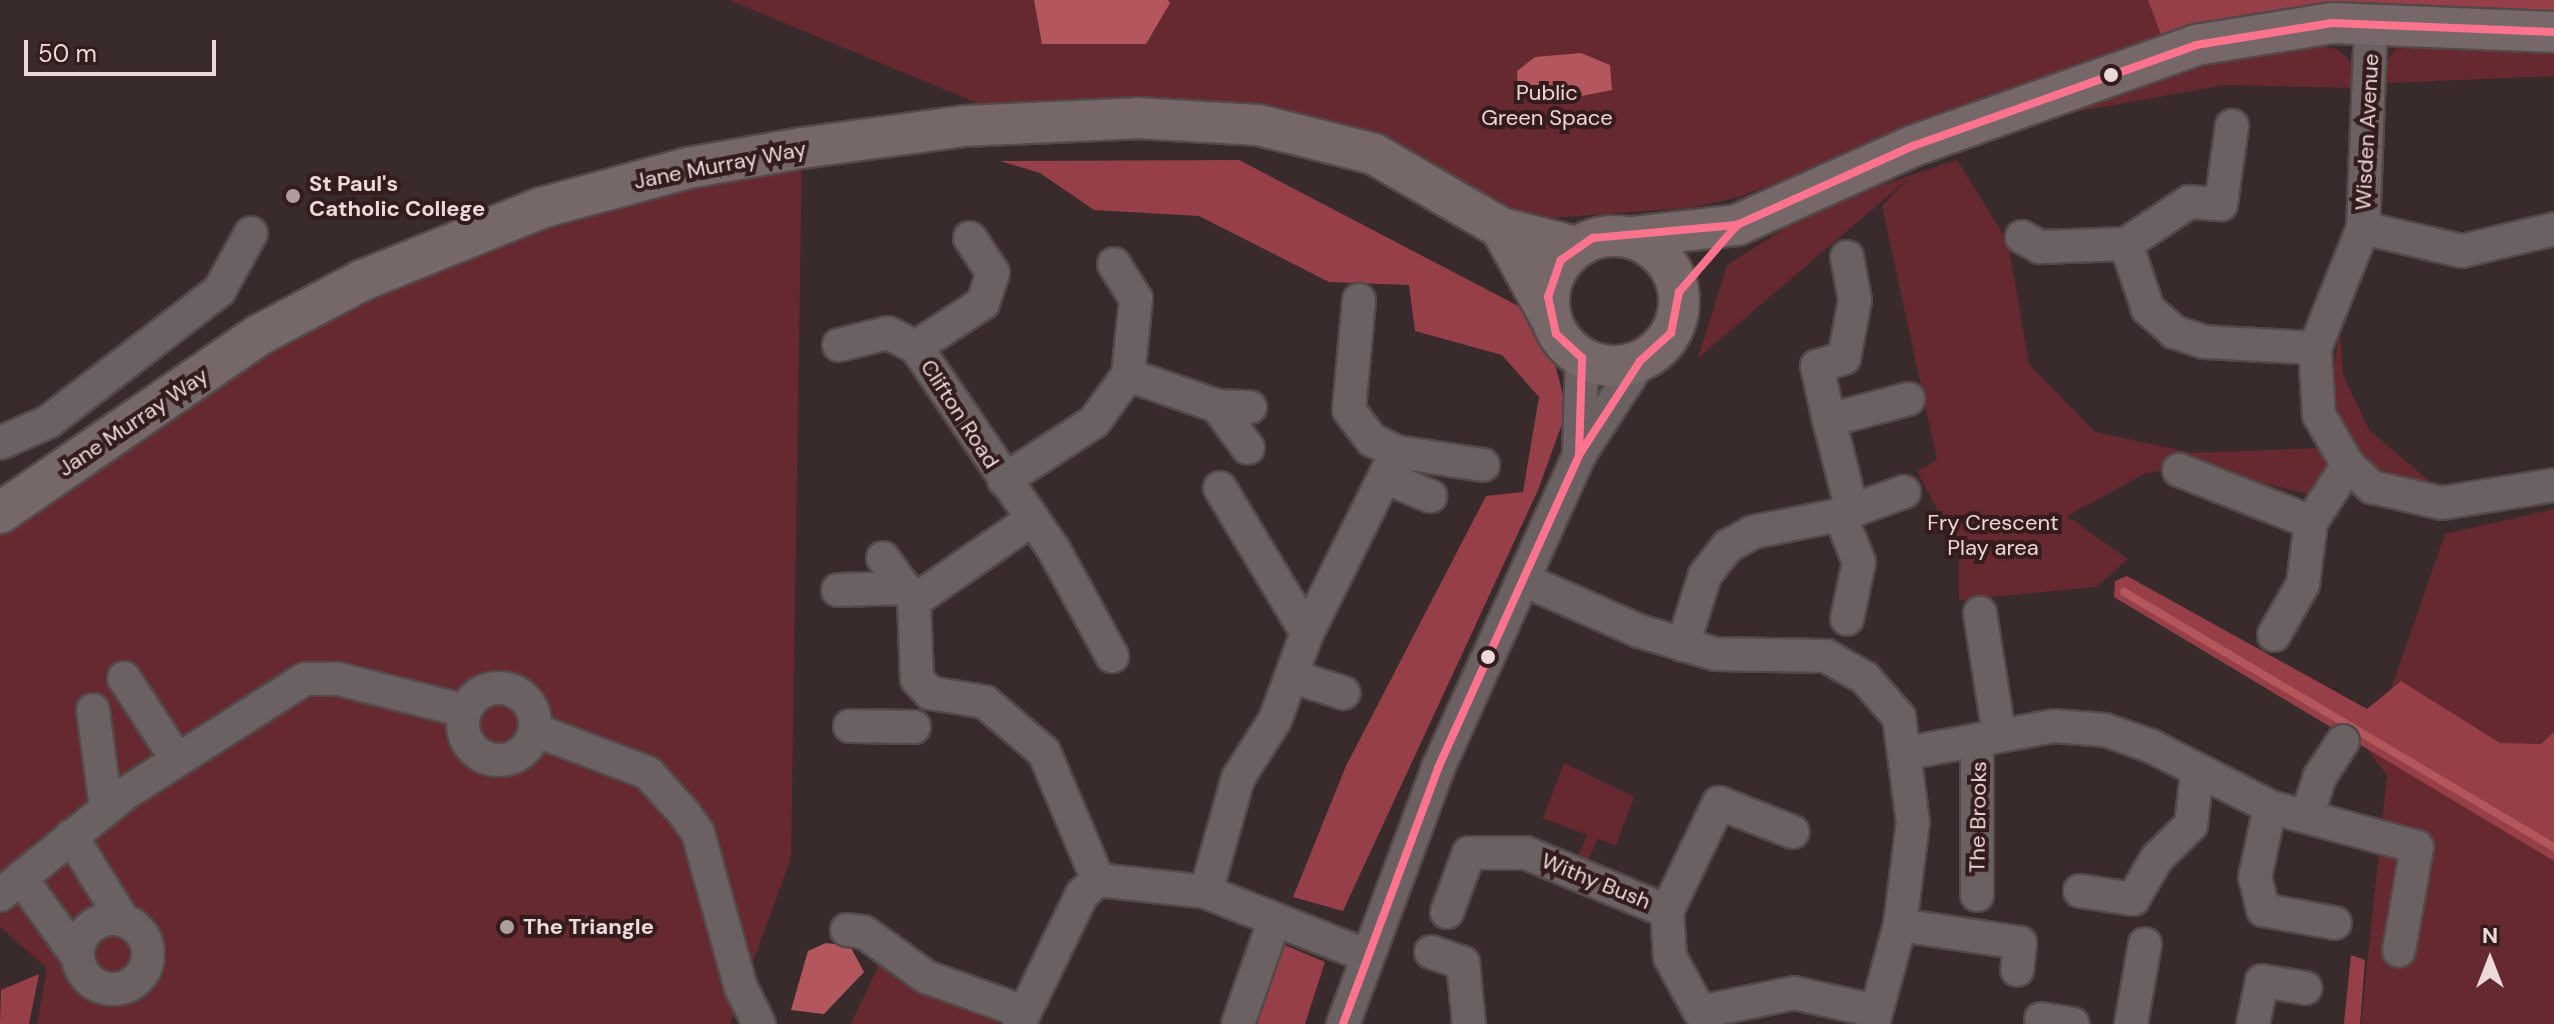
<!DOCTYPE html>
<html>
<head>
<meta charset="utf-8">
<style>
	body { margin:0 }
	#map { position:relative; width:2554px; height:1024px; overflow:hidden; background:#392b2c; font-family:"DM Sans",sans-serif }
	div>[style] { position:absolute }
	[style*='--x'] { left:calc(var(--x)*1px); top:calc(var(--y)*1px); width:calc(var(--w)*1px); rotate:calc(var(--a)*1deg) }
	.green>* { inset:0; background:#66292f }
	.forest>* { inset:0; background:#963f49 }
	.water>* { inset:0; background:#b3565e }
	.stream>* { height:8px; margin:-4px; padding:0 4px; transform-origin:4px; border-radius:4px; background:#b3565e }
	.roads { filter:drop-shadow(2px 0 #554849) drop-shadow(-2px 0 #554849) drop-shadow(0 2px #554849) drop-shadow(0 -2px #554849) }
	.minor>* { height:32px; margin:-16px; padding:0 16px; transform-origin:16px; border-radius:16px; background:#6c6162 }
	.minor>.ring { margin:-16px; padding:0; box-sizing:content-box; background:none; border:32px solid #6c6162; border-radius:50% }
	.major>* { height:40px; margin:-20px; padding:0 20px; transform-origin:20px; border-radius:20px; background:#766768 }
	.major>.ring { margin:-20px; padding:0; box-sizing:content-box; background:none; border:40px solid #766768; border-radius:50% }
	.bus-1>* { height:8px; margin:-4px; padding:0 4px; transform-origin:4px; border-radius:4px; background:#fc738d }
	.dots>* { width:22px; height:22px; translate:-50% -50%; box-sizing:border-box; border:4px solid #341c1d; border-radius:50% }
	span { translate:-50% -50%; white-space:nowrap; text-align:center; line-height:1.15; -webkit-text-stroke:8px #341c1d; paint-order:stroke }
	.park-label { font-size:22px; color:#f1d5d5 }
	.street-label { font-size:22px; color:#ecdadb }
	.poi-label { font-size:22px; color:#ecdadb; font-weight:700 }
	.left { translate:0 -50%; text-align:left }
	.north { position:absolute; left:2450px; top:920px; width:80px; height:80px; -webkit-text-stroke:6px #341c1d; paint-order:stroke; rotate:0deg; font-size:22px; font-weight:700; line-height:32px; text-align:center; color:#ecdadb }
	.north::after { content:''; display:block; margin:auto; width:28px; height:36px; background:#ecdadb; clip-path:polygon(50% 0,100% 100%,50% 72%,0 100%) }
	.scale { position:absolute; left:24px; top:40px; width:192px; height:36px; box-sizing:border-box; border:4px solid #ecdadb; border-top:0; padding-left:10px; font-size:24px; line-height:28px; white-space:nowrap; color:#ecdadb; -webkit-text-stroke:6px #341c1d; paint-order:stroke }
</style>
</head>
<body>
<div id="map">
	<div class="green">
		<div style="clip-path:polygon(729px 0,2148px 0,2162px 38px,1739px 197px,1691px 208px,1507px 221px,1347px 141px,994px 110px)"></div>
		<div style="clip-path:polygon(2421px 39px,2554px 49px,2554px 76px,2387px 83px,2386px 62px,2396px 48px)"></div>
		<div style="clip-path:polygon(2318px 44px,2339px 50px,2357px 69px,2357px 88px,2225px 85px,2070px 113px,2152px 75px)"></div>
		<div style="clip-path:polygon(802px 148px,791px 858px,730px 1024px,37px 1024px,47px 968px,0 927px,0 512px,259px 335px,541px 208px)"></div>
		<div style="clip-path:polygon(1957px 160px,2008px 242px,2029px 364px,2095px 432px,2193px 453px,2320px 448px,2331px 468px,2315px 496px,2189px 465px,2144px 474px,2067px 516px,2128px 559px,2096px 587px,1959px 600px,1959px 551px,1917px 471px,1937px 460px,1882px 206px,1909px 178px,1698px 358px,1727px 265px,1822px 205px)"></div>
		<div style="clip-path:polygon(2340px 330px,2343px 375px,2369px 430px,2434px 485px,2390px 478px,2364px 461px,2338px 417px,2333px 370px)"></div>
		<div style="clip-path:polygon(2554px 509px,2554px 1024px,2361px 1024px,2387px 775px,2369px 752px,2445px 534px)"></div>
		<div style="clip-path:polygon(1564px 763px,1634px 797px,1616px 845px,1597px 839px,1583px 874px,1572px 870px,1587px 835px,1543px 818px)"></div>
		<div style="clip-path:polygon(879px 965px,1000px 1018px,998px 1024px,851px 1024px)"></div>
	</div>
	<div class="forest">
		<div style="clip-path:polygon(2148px 0,2554px 0,2554px 25px,2162px 38px)"></div>
		<div style="clip-path:polygon(1239px 160px,1543px 319px,1567px 410px,1538px 490px,1343px 911px,1293px 897px,1346px 766px,1486px 496px,1523px 492px,1539px 397px,1502px 355px,1415px 331px,1409px 285px,1329px 282px,1199px 216px,1094px 210px,1040px 173px,1000px 161px)"></div>
		<div style="clip-path:polygon(2127px 576px,2367px 709px,2401px 681px,2500px 743px,2541px 744px,2554px 732px,2554px 861px,2114px 597px,2115px 581px)"></div>
		<div style="clip-path:polygon(1282px 944px,1325px 962px,1305px 1024px,1255px 1024px)"></div>
		<div style="clip-path:polygon(2351px 955px,2365px 960px,2360px 1024px,2344px 1024px)"></div>
		<div style="clip-path:polygon(39px 974px,29px 1024px,0 1024px,1px 990px)"></div>
	</div>
	<div class="water">
		<div style="clip-path:polygon(1034px 0,1168px 0,1170px 3px,1146px 44px,1042px 44px)"></div>
		<div style="clip-path:polygon(1581px 53px,1610px 65px,1612px 90px,1556px 101px,1518px 89px,1517px 71px,1535px 57px)"></div>
		<div style="clip-path:polygon(826px 943px,850px 946px,864px 972px,824px 1014px,791px 1010px,808px 951px)"></div>
	</div>
	<div class="stream">
		<div style="--x:2124;--y:592;--w:500;--a:30.7"></div>
	</div>
	<div class="roads">
		<div class="minor">
			<div style="--x:2371;--y:22;--w:206;--a:92.2"></div>
			<div style="--x:2363;--y:228;--w:129;--a:111.8"></div>
			<div style="--x:2315;--y:348;--w:67;--a:86.6"></div>
			<div style="--x:2319;--y:415;--w:58;--a:59.9"></div>
			<div style="--x:2348;--y:465;--w:33;--a:43"></div>
			<div style="--x:2372;--y:487;--w:72;--a:12.9"></div>
			<div style="--x:2442;--y:503;--w:113;--a:-9.1"></div>
			<div style="--x:2363;--y:228;--w:102;--a:13.1"></div>
			<div style="--x:2462;--y:251;--w:95;--a:-13.4"></div>
			<div style="--x:2022;--y:237;--w:21;--a:29"></div>
			<div style="--x:2040;--y:247;--w:86;--a:-2"></div>
			<div style="--x:2126;--y:244;--w:76;--a:-33.7"></div>
			<div style="--x:2189;--y:202;--w:32;--a:4"></div>
			<div style="--x:2221;--y:204;--w:79;--a:-82"></div>
			<div style="--x:2126;--y:244;--w:69;--a:71.3"></div>
			<div style="--x:2148;--y:309;--w:35;--a:41"></div>
			<div style="--x:2174;--y:332;--w:32;--a:18"></div>
			<div style="--x:2204;--y:342;--w:111;--a:3.1"></div>
			<div style="--x:1847;--y:257;--w:44;--a:79.5"></div>
			<div style="--x:1855;--y:300;--w:59;--a:100.7"></div>
			<div style="--x:1844;--y:358;--w:28;--a:163"></div>
			<div style="--x:1817;--y:366;--w:55;--a:77.5"></div>
			<div style="--x:1829;--y:420;--w:82;--a:-14.9"></div>
			<div style="--x:1114;--y:264;--w:41;--a:57.8"></div>
			<div style="--x:1136;--y:299;--w:76;--a:96"></div>
			<div style="--x:1128;--y:375;--w:94;--a:19.2"></div>
			<div style="--x:1217;--y:406;--w:33;--a:2"></div>
			<div style="--x:1359;--y:300;--w:110;--a:95.2"></div>
			<div style="--x:1349;--y:410;--w:38;--a:53"></div>
			<div style="--x:1372;--y:440;--w:28;--a:26"></div>
			<div style="--x:1397;--y:452;--w:87;--a:8.6"></div>
			<div style="--x:839;--y:345;--w:50;--a:-13.8"></div>
			<div style="--x:888;--y:333;--w:31;--a:27"></div>
			<div style="--x:916;--y:347;--w:80;--a:-33.3"></div>
			<div style="--x:983;--y:303;--w:32;--a:-72"></div>
			<div style="--x:993;--y:273;--w:42;--a:-123.3"></div>
			<div style="--x:916;--y:347;--w:245;--a:55.8"></div>
			<div style="--x:1054;--y:550;--w:121;--a:61.3"></div>
			<div style="--x:1217;--y:406;--w:52;--a:53.6"></div>
			<div style="--x:1829;--y:420;--w:93;--a:75.7"></div>
			<div style="--x:0;--y:443;--w:52;--a:-23.6"></div>
			<div style="--x:48;--y:422;--w:215;--a:-37.5"></div>
			<div style="--x:219;--y:291;--w:66;--a:-61.1"></div>
			<div style="--x:1579;--y:455;--w:97;--a:-88.2"></div>
			<div style="--x:2179;--y:470;--w:142;--a:21.5"></div>
			<div style="--x:2311;--y:522;--w:68;--a:-57"></div>
			<div style="--x:1387;--y:478;--w:47;--a:22.7"></div>
			<div style="--x:1004;--y:480;--w:107;--a:-32.8"></div>
			<div style="--x:1094;--y:422;--w:58;--a:-54.1"></div>
			<div style="--x:1220;--y:488;--w:169;--a:59"></div>
			<div style="--x:1840;--y:515;--w:51;--a:68"></div>
			<div style="--x:1859;--y:562;--w:58;--a:101.9"></div>
			<div style="--x:1031;--y:520;--w:142;--a:145.3"></div>
			<div style="--x:914;--y:601;--w:78;--a:87.8"></div>
			<div style="--x:917;--y:679;--w:19;--a:47"></div>
			<div style="--x:930;--y:693;--w:56;--a:9.3"></div>
			<div style="--x:985;--y:702;--w:77;--a:40.3"></div>
			<div style="--x:1044;--y:752;--w:139;--a:67.1"></div>
			<div style="--x:883;--y:558;--w:53;--a:54.2"></div>
			<div style="--x:1524;--y:580;--w:126;--a:23.9"></div>
			<div style="--x:1639;--y:631;--w:79;--a:16.8"></div>
			<div style="--x:1715;--y:654;--w:111;--a:1"></div>
			<div style="--x:1826;--y:656;--w:45;--a:29.4"></div>
			<div style="--x:1865;--y:678;--w:52;--a:48.9"></div>
			<div style="--x:1899;--y:717;--w:106;--a:82.4"></div>
			<div style="--x:1913;--y:822;--w:104;--a:97.2"></div>
			<div style="--x:1900;--y:925;--w:103;--a:105.3"></div>
			<div style="--x:838;--y:590;--w:67;--a:-1.7"></div>
			<div style="--x:1980;--y:613;--w:123;--a:81.1"></div>
			<div style="--x:2274;--y:635;--w:59;--a:-60.4"></div>
			<div style="--x:2303;--y:584;--w:63;--a:-82.6"></div>
			<div style="--x:1683;--y:645;--w:73;--a:-72.6"></div>
			<div style="--x:1705;--y:575;--w:37;--a:-52"></div>
			<div style="--x:1728;--y:546;--w:29;--a:-29"></div>
			<div style="--x:1753;--y:532;--w:89;--a:-11.1"></div>
			<div style="--x:1840;--y:515;--w:68;--a:-19.8"></div>
			<div style="--x:1294;--y:677;--w:52;--a:17.7"></div>
			<div style="--x:124;--y:678;--w:95;--a:57"></div>
			<div class="ring" style="left:463px;top:688px;width:40px;height:40px"></div>
			<div style="--x:93;--y:710;--w:99;--a:82.4"></div>
			<div style="--x:850;--y:726;--w:64;--a:0.9"></div>
			<div style="--x:535;--y:730;--w:121;--a:20.8"></div>
			<div style="--x:648;--y:773;--w:54;--a:48"></div>
			<div style="--x:684;--y:813;--w:24;--a:55"></div>
			<div style="--x:698;--y:833;--w:161;--a:74.5"></div>
			<div style="--x:741;--y:988;--w:40;--a:63.4"></div>
			<div style="--x:1907;--y:753;--w:149;--a:-10.4"></div>
			<div style="--x:2054;--y:726;--w:51;--a:4.5"></div>
			<div style="--x:2105;--y:730;--w:49;--a:19.2"></div>
			<div style="--x:2151;--y:746;--w:134;--a:27.1"></div>
			<div style="--x:2270;--y:807;--w:152;--a:15.2"></div>
			<div style="--x:2417;--y:847;--w:105;--a:99.9"></div>
			<div style="--x:2270;--y:807;--w:72;--a:102.1"></div>
			<div style="--x:2255;--y:877;--w:34;--a:76"></div>
			<div style="--x:2263;--y:910;--w:73;--a:10.2"></div>
			<div style="--x:2307;--y:816;--w:40;--a:-72"></div>
			<div style="--x:2319;--y:778;--w:44;--a:-57"></div>
			<div style="--x:71;--y:836;--w:99;--a:58.2"></div>
			<div style="--x:21;--y:878;--w:96;--a:54.3"></div>
			<div style="--x:2080;--y:891;--w:54;--a:8.6"></div>
			<div style="--x:2133;--y:899;--w:48;--a:-59.7"></div>
			<div style="--x:2157;--y:858;--w:47;--a:-44.1"></div>
			<div style="--x:2191;--y:825;--w:53;--a:-83.5"></div>
			<div style="--x:1206;--y:892;--w:118;--a:-74.3"></div>
			<div style="--x:1238;--y:778;--w:69;--a:-57.5"></div>
			<div style="--x:1275;--y:720;--w:93;--a:-69.8"></div>
			<div style="--x:1307;--y:633;--w:202;--a:-63.6"></div>
			<div style="--x:0;--y:895;--w:162;--a:-39"></div>
			<div style="--x:126;--y:793;--w:212;--a:-32.5"></div>
			<div style="--x:305;--y:679;--w:33;--a:0"></div>
			<div style="--x:338;--y:679;--w:131;--a:14.1"></div>
			<div style="--x:1977;--y:895;--w:155;--a:-90"></div>
			<div style="--x:1667;--y:911;--w:120;--a:-64.3"></div>
			<div style="--x:1719;--y:803;--w:79;--a:21.4"></div>
			<div style="--x:1447;--y:912;--w:63;--a:-69.6"></div>
			<div style="--x:1469;--y:853;--w:57;--a:0"></div>
			<div style="--x:1526;--y:853;--w:152;--a:22.4"></div>
			<div style="--x:1667;--y:911;--w:46;--a:86.3"></div>
			<div style="--x:1670;--y:957;--w:63;--a:61.4"></div>
			<div style="--x:1700;--y:1012;--w:96;--a:-11.4"></div>
			<div style="--x:1794;--y:993;--w:83;--a:12.5"></div>
			<div class="ring" style="left:78px;top:919px;width:38px;height:38px"></div>
			<div style="--x:1900;--y:925;--w:121;--a:8.5"></div>
			<div style="--x:2020;--y:943;--w:27;--a:96"></div>
			<div style="--x:847;--y:930;--w:17;--a:7"></div>
			<div style="--x:864;--y:932;--w:77;--a:36"></div>
			<div style="--x:926;--y:977;--w:104;--a:19.7"></div>
			<div style="--x:1431;--y:952;--w:34;--a:19"></div>
			<div style="--x:1463;--y:963;--w:61;--a:84.4"></div>
			<div style="--x:2041;--y:1019;--w:32;--a:9"></div>
			<div style="--x:1019;--y:1024;--w:144;--a:-64.1"></div>
			<div style="--x:1082;--y:894;--w:21;--a:-41"></div>
			<div style="--x:1098;--y:880;--w:109;--a:6.3"></div>
			<div style="--x:1206;--y:892;--w:174;--a:21.6"></div>
			<div style="--x:1238;--y:1024;--w:111;--a:-70.6"></div>
			<div style="--x:1343;--y:1024;--w:273;--a:-69.6"></div>
			<div style="--x:1438;--y:768;--w:343;--a:-65.7"></div>
			<div style="--x:1579;--y:455;--w:112;--a:-57"></div>
			<div style="--x:2131;--y:1024;--w:81;--a:-80.1"></div>
			<div style="--x:2253;--y:1024;--w:44;--a:-78.2"></div>
			<div style="--x:2262;--y:981;--w:44;--a:9.2"></div>
		</div>
		<div class="major">
			<div style="--x:1501;--y:228;--w:102;--a:61.2"></div>
			<div class="ring" style="left:1549px;top:236px;width:90px;height:90px"></div>
			<div style="--x:1632;--y:237;--w:106;--a:-6.5"></div>
			<div style="--x:1737;--y:225;--w:193;--a:-24.2"></div>
			<div style="--x:1913;--y:146;--w:300;--a:-19.6"></div>
			<div style="--x:2196;--y:45;--w:138;--a:-9.2"></div>
			<div style="--x:2332;--y:23;--w:222;--a:2.3"></div>
			<div style="--x:0;--y:513;--w:314;--a:-34.5"></div>
			<div style="--x:259;--y:335;--w:118;--a:-27.9"></div>
			<div style="--x:363;--y:280;--w:192;--a:-22"></div>
			<div style="--x:541;--y:208;--w:152;--a:-15.2"></div>
			<div style="--x:688;--y:168;--w:116;--a:-10"></div>
			<div style="--x:802;--y:148;--w:163;--a:-7.7"></div>
			<div style="--x:964;--y:126;--w:173;--a:-2.6"></div>
			<div style="--x:1137;--y:118;--w:121;--a:3.3"></div>
			<div style="--x:1258;--y:125;--w:120;--a:14"></div>
			<div style="--x:1374;--y:154;--w:147;--a:30.2"></div>
			<div style="--x:1501;--y:228;--w:77;--a:14.2"></div>
		</div>
	</div>
	<div class="bus-1">
		<div style="--x:1579;--y:455;--w:97;--a:-88.2"></div>
		<div style="--x:1582;--y:358;--w:35;--a:-137"></div>
		<div style="--x:1556;--y:334;--w:38;--a:-102"></div>
		<div style="--x:1548;--y:297;--w:39;--a:-71"></div>
		<div style="--x:1561;--y:260;--w:39;--a:-35"></div>
		<div style="--x:1593;--y:238;--w:145;--a:-5.2"></div>
		<div style="--x:1737;--y:225;--w:193;--a:-24.2"></div>
		<div style="--x:1913;--y:146;--w:300;--a:-19.6"></div>
		<div style="--x:2196;--y:45;--w:138;--a:-9.2"></div>
		<div style="--x:2332;--y:23;--w:222;--a:2.3"></div>
		<div style="--x:1343;--y:1024;--w:273;--a:-69.6"></div>
		<div style="--x:1438;--y:768;--w:343;--a:-65.7"></div>
		<div style="--x:1579;--y:455;--w:112;--a:-57"></div>
		<div style="--x:1640;--y:361;--w:42;--a:-42.1"></div>
		<div style="--x:1671;--y:333;--w:42;--a:-79"></div>
		<div style="--x:1679;--y:292;--w:89;--a:-49.1"></div>
	</div>
	<div class="dots">
		<div style="left:2111px;top:75px;background:#ecdadb"></div>
		<div style="left:293px;top:196px;background:#ad9d9e"></div>
		<div style="left:1488px;top:657px;background:#ecdadb"></div>
		<div style="left:507px;top:927px;background:#ad9d9e"></div>
	</div>
	<div class="park-label">
		<span style="left:1547px;top:105px">Public<br>Green Space</span>
		<span style="left:1993px;top:535px">Fry Crescent<br>Play area</span>
	</div>
	<div class="street-label">
		<span style="left:2367px;top:132px;rotate:-87deg">Wisden Avenue</span>
		<span style="left:720px;top:165px;rotate:-11deg">Jane Murray Way</span>
		<span style="left:960px;top:414px;rotate:57deg">Clifton Road</span>
		<span style="left:133px;top:422px;rotate:-34deg">Jane Murray Way</span>
		<span style="left:1978px;top:817px;rotate:-89deg">The Brooks</span>
		<span style="left:1596px;top:881px;rotate:22deg">Withy Bush</span>
	</div>
	<div class="poi-label">
		<span class="left" style="left:309px;top:196px">St Paul's<br>Catholic College</span>
		<span class="left" style="left:523px;top:927px">The Triangle</span>
	</div>
	<div class="north">N</div>
	<div class="scale">50 m</div>
</div>
</body>
</html>
